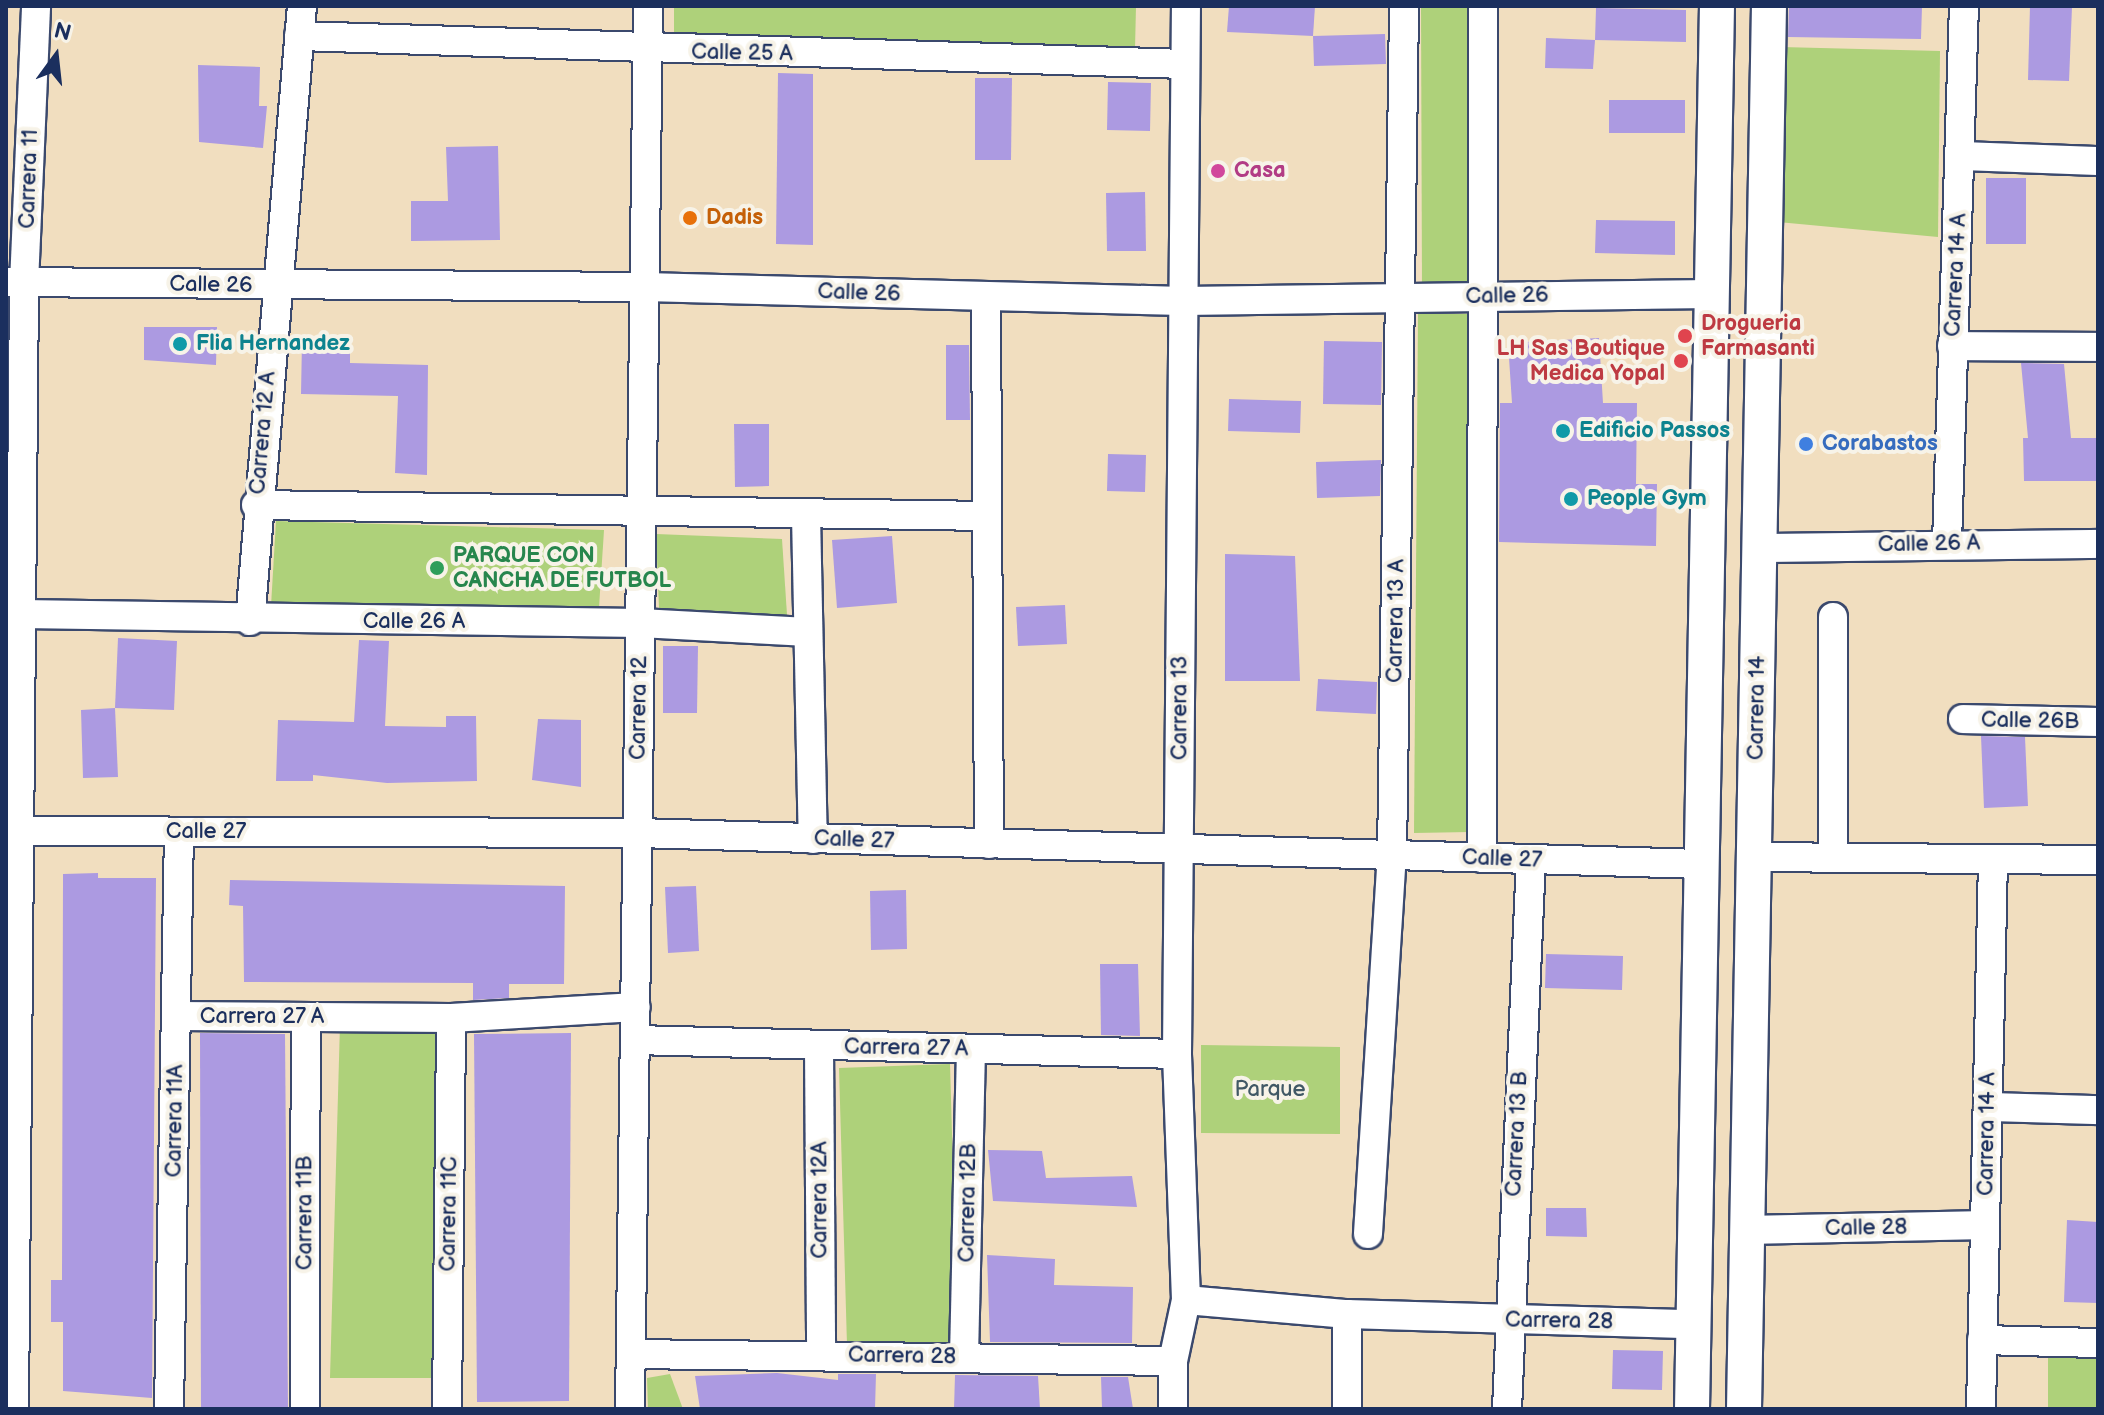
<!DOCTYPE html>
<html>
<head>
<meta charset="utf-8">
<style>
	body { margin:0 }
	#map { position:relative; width:2104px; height:1415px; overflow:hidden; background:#f1debf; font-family:"Balsamiq Sans",sans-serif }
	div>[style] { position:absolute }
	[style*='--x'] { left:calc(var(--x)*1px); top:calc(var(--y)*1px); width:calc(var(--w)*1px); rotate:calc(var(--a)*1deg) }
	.green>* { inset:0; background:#aed17a }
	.building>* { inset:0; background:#ac9ae1 }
	.roads { filter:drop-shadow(2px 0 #3b496d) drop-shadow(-2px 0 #3b496d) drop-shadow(0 2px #3b496d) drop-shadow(0 -2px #3b496d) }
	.minor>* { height:28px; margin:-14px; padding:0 14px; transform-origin:14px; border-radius:14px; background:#fff }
	.tertiary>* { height:34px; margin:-17px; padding:0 17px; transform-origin:17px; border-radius:17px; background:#fff }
	.dots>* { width:22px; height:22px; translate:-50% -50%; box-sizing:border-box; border:4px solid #f7f3e8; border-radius:50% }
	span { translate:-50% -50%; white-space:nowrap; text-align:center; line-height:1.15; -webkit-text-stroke:8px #f7f3e8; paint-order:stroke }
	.street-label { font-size:22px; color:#1b2f5e }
	.hotel-label { font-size:22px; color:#b23c85; font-weight:700 }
	.left { translate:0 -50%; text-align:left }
	.food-label { font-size:22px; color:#c56008; font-weight:700 }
	.health-label { font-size:22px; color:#be3a42; font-weight:700 }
	.right { translate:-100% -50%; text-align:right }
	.culture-label { font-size:22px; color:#0d838f; font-weight:700 }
	.shop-label { font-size:22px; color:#366cbe; font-weight:700 }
	.leisure-label { font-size:22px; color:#27864d; font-weight:700 }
	.park-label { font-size:22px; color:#405865 }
	.frame { position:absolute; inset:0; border:8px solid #1b2f5e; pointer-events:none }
	.north { position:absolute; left:16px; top:16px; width:80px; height:80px; -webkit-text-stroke:6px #f7f3e8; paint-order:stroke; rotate:15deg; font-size:22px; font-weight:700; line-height:32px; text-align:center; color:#1b2f5e }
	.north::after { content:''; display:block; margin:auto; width:28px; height:36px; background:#1b2f5e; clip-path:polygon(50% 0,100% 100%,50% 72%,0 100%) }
</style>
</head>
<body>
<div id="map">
	<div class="green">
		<div style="clip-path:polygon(674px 6px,1136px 6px,1135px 49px,674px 38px)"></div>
		<div style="clip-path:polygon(1421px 6px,1476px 6px,1479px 285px,1422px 287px)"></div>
		<div style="clip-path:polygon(1781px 47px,1940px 51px,1938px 237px,1777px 222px)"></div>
		<div style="clip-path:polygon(1418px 314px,1473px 314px,1470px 832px,1414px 833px)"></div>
		<div style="clip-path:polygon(276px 521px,604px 530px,599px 608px,271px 606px)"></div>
		<div style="clip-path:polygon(656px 534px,782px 539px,787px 615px,659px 608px)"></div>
		<div style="clip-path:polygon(439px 1022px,435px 1378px,330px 1378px,340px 1024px)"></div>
		<div style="clip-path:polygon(1201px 1045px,1340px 1047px,1340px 1134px,1201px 1133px)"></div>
		<div style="clip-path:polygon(950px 1064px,958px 1343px,847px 1345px,839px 1068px)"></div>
		<div style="clip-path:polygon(2048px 1352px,2098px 1352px,2098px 1409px,2048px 1409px)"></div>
		<div style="clip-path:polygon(670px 1374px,683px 1409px,648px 1409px,647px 1378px)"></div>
	</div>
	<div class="building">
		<div style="clip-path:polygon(1229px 6px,1315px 6px,1313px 36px,1227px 32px)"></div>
		<div style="clip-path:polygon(1789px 6px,1922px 6px,1921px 39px,1788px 37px)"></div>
		<div style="clip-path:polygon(2030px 6px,2072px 7px,2069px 81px,2028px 80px)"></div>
		<div style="clip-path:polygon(1596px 8px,1686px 10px,1686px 42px,1595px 40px)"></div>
		<div style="clip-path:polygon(1385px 34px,1386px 64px,1314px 66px,1313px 36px)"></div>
		<div style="clip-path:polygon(1546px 38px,1595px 40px,1593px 69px,1545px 68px)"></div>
		<div style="clip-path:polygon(198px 65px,260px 67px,259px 106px,267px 106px,263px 148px,199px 142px)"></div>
		<div style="clip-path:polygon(778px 73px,813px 74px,813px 245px,776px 244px)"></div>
		<div style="clip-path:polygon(975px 78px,1012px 78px,1011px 160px,975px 160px)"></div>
		<div style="clip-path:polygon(1108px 82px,1151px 83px,1150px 131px,1107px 130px)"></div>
		<div style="clip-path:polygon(1609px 100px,1685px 100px,1685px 133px,1609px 133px)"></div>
		<div style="clip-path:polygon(498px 146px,500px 240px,411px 241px,411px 201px,448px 201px,446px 147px)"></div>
		<div style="clip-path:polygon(1986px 178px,2026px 178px,2026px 244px,1986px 244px)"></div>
		<div style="clip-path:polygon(1145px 192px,1146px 251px,1107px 251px,1106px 193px)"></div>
		<div style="clip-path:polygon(1596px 220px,1675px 221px,1675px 255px,1595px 253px)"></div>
		<div style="clip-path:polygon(144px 327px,217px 327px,216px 365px,144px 360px)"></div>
		<div style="clip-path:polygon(1599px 338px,1603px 403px,1637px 403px,1636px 484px,1657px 484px,1656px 546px,1499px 542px,1500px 403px,1512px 403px,1508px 343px)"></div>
		<div style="clip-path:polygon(302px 341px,350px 341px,350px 363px,428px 365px,427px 475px,395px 473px,398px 396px,301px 394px)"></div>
		<div style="clip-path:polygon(1324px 341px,1382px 342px,1381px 405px,1323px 404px)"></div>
		<div style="clip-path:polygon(946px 345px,969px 345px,970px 420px,946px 420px)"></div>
		<div style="clip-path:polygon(2021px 363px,2064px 364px,2071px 438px,2096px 438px,2096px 481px,2024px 481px,2023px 438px,2028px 438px)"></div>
		<div style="clip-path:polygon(1229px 399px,1301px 401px,1300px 433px,1228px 431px)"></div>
		<div style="clip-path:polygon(734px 424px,769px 424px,769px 486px,735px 487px)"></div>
		<div style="clip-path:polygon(1108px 454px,1146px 455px,1145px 492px,1107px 491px)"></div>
		<div style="clip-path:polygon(1381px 460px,1380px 496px,1317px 498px,1316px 462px)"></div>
		<div style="clip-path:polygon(892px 536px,897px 603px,837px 608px,832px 540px)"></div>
		<div style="clip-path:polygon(1225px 554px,1295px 556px,1300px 681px,1225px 681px)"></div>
		<div style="clip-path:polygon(1065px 605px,1067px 644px,1018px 646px,1016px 607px)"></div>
		<div style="clip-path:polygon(118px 638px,177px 641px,174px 710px,115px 708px)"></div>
		<div style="clip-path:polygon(359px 640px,389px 641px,385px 726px,446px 727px,446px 716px,476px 716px,477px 781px,387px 783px,313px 775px,313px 781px,276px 781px,278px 720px,354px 722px)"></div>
		<div style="clip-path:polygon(663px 646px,698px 646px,697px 713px,663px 713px)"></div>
		<div style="clip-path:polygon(1318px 679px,1377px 682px,1376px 714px,1316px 711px)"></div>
		<div style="clip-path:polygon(115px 708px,118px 777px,83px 778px,81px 710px)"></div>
		<div style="clip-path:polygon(538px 719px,581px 720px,581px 787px,532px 780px)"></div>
		<div style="clip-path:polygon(1981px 736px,2025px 737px,2028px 806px,1984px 808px)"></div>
		<div style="clip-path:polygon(98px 873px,98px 878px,156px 878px,152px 1398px,63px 1391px,63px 1322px,51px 1322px,51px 1280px,62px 1280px,63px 874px)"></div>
		<div style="clip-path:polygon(230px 880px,565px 886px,564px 984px,509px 984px,509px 998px,473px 1000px,473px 983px,244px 982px,243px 906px,229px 905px)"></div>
		<div style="clip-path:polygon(696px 886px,699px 951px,668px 953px,665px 887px)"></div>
		<div style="clip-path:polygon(906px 890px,907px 949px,871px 950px,870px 891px)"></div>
		<div style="clip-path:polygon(1546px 954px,1623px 956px,1622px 990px,1545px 988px)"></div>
		<div style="clip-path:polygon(1100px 964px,1138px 964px,1140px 1036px,1101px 1035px)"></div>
		<div style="clip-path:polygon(200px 1033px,285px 1034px,288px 1409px,201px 1409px)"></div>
		<div style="clip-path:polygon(571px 1033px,569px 1401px,477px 1402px,474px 1034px)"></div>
		<div style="clip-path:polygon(988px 1150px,1042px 1151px,1046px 1178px,1132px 1176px,1137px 1207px,993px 1201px)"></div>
		<div style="clip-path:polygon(1546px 1208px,1586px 1208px,1587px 1237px,1546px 1236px)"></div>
		<div style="clip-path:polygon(2067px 1220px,2098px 1222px,2098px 1303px,2064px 1302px)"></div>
		<div style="clip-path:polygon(987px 1255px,1055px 1259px,1054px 1285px,1133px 1287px,1132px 1343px,990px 1342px)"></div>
		<div style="clip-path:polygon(1613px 1350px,1663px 1351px,1662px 1390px,1612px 1389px)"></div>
		<div style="clip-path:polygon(777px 1373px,838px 1380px,838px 1374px,876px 1374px,875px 1409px,700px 1409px,695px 1376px)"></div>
		<div style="clip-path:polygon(955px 1375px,1038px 1376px,1040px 1409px,954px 1409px)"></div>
		<div style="clip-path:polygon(1101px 1377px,1128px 1377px,1133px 1409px,1102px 1409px)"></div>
	</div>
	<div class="roads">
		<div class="minor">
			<div style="--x:299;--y:36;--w:886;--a:1.81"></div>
			<div style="--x:1963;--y:156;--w:135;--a:2.1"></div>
			<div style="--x:6;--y:282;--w:639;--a:0.45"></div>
			<div style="--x:645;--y:287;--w:538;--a:1.49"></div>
			<div style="--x:1183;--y:301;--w:529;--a:-0.76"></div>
			<div style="--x:986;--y:297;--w:547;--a:89.69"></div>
			<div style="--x:1952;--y:346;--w:146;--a:0.4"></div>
			<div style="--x:256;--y:505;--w:730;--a:0.86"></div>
			<div style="--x:806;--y:515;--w:324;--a:88.8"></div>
			<div style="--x:1947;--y:543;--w:537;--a:-88.19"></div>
			<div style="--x:1760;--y:548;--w:338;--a:-0.7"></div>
			<div style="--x:21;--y:614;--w:619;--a:0.83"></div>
			<div style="--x:640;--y:623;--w:168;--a:3.1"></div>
			<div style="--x:1833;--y:617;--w:241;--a:90"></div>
			<div style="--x:250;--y:621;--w:617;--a:-85.17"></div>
			<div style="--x:1963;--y:719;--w:135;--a:1.3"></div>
			<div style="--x:6;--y:831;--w:632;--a:0.18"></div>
			<div style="--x:638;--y:833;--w:1064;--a:1.67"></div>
			<div style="--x:1754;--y:857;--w:344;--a:0.5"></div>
			<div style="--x:1482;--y:858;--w:852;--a:-89.93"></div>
			<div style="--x:177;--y:1016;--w:274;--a:0.4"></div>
			<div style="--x:451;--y:1018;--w:185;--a:-3.4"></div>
			<div style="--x:635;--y:1040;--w:542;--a:1.48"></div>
			<div style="--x:819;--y:1047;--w:307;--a:89.6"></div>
			<div style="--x:1988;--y:1107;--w:110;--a:1.6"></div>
			<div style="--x:1747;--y:1230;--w:238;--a:-1.2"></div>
			<div style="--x:1368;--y:1234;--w:379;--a:-86.4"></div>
			<div style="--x:1392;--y:856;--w:850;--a:-89.19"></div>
			<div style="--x:1186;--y:1300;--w:162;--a:5"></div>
			<div style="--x:1347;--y:1314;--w:347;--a:1.7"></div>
			<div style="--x:1347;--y:1314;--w:95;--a:90"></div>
			<div style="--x:1982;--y:1340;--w:116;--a:1.5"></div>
			<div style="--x:631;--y:1354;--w:542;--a:0.74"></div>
			<div style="--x:964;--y:1357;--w:307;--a:-88.7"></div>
			<div style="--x:14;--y:1409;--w:1126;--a:-89.49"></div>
			<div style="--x:24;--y:283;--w:277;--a:-87.5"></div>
			<div style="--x:169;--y:1409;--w:577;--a:-89.01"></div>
			<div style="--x:305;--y:1409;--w:392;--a:-89.9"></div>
			<div style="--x:447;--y:1409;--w:391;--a:-89.4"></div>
			<div style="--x:630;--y:1409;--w:1403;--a:-89.26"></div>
			<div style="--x:1173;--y:1409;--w:48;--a:-90"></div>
			<div style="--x:1173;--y:1361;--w:62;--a:-78"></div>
			<div style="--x:1186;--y:1300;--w:246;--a:-92.1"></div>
			<div style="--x:1177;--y:1054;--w:1048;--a:-89.51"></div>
			<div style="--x:1507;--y:1409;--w:550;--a:-87.5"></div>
			<div style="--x:1981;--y:1409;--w:550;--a:-88.75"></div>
		</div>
		<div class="tertiary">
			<div style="--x:1692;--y:1409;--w:1403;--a:-88.98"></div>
			<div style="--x:1744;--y:1409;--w:1403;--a:-88.98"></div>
		</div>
	</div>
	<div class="dots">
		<div style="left:1218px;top:171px;background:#d1479c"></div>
		<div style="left:690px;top:218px;background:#e8710a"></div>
		<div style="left:1685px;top:336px;background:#e0444e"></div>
		<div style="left:180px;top:344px;background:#0f9aa8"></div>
		<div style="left:1681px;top:361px;background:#e0444e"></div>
		<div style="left:1563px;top:431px;background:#0f9aa8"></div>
		<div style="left:1806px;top:444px;background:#3f7fe0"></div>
		<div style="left:1571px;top:499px;background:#0f9aa8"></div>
		<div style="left:437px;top:568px;background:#2e9e5b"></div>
	</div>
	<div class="street-label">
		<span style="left:742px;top:53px;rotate:1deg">Calle 25 A</span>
		<span style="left:29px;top:179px;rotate:-88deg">Carrera 11</span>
		<span style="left:1956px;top:275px;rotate:-87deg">Carrera 14 A</span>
		<span style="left:211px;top:285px;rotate:1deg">Calle 26</span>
		<span style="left:859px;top:293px;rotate:2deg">Calle 26</span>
		<span style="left:1507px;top:296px;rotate:-1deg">Calle 26</span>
		<span style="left:263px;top:433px;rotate:-85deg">Carrera 12 A</span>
		<span style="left:1929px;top:544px;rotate:-1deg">Calle 26 A</span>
		<span style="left:1396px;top:621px;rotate:-89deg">Carrera 13 A</span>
		<span style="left:414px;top:622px">Calle 26 A</span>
		<span style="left:639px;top:708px;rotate:-89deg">Carrera 12</span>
		<span style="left:1180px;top:708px;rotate:-90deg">Carrera 13</span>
		<span style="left:1757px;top:708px;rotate:-89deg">Carrera 14</span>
		<span style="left:2030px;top:721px;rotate:1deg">Calle 26B</span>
		<span style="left:206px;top:832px">Calle 27</span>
		<span style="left:854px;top:840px;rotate:2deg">Calle 27</span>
		<span style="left:1502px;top:859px;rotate:2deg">Calle 27</span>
		<span style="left:262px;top:1017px">Carrera 27 A</span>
		<span style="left:906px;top:1048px;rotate:1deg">Carrera 27 A</span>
		<span style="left:175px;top:1121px;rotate:-89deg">Carrera 11A</span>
		<span style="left:1517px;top:1134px;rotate:-87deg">Carrera 13 B</span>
		<span style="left:1987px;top:1134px;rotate:-89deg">Carrera 14 A</span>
		<span style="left:820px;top:1200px;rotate:-90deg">Carrera 12A</span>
		<span style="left:968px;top:1203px;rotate:-89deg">Carrera 12B</span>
		<span style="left:305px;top:1213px;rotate:-90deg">Carrera 11B</span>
		<span style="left:449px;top:1214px;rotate:-89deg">Carrera 11C</span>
		<span style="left:1866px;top:1228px;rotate:-1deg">Calle 28</span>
		<span style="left:1559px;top:1321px;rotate:1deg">Carrera 28</span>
		<span style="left:902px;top:1356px;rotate:1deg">Carrera 28</span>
	</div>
	<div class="hotel-label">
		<span class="left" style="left:1234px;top:171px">Casa</span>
	</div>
	<div class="food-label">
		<span class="left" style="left:706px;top:218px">Dadis</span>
	</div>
	<div class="health-label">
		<span class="left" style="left:1701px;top:336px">Drogueria<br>Farmasanti</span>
		<span class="right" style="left:1665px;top:361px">LH Sas Boutique<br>Medica Yopal</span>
	</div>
	<div class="culture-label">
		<span class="left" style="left:196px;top:344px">Flia Hernandez</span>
		<span class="left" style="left:1579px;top:431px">Edificio Passos</span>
		<span class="left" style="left:1587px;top:499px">People Gym</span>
	</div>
	<div class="shop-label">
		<span class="left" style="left:1822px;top:444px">Corabastos</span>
	</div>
	<div class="leisure-label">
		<span class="left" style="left:453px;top:568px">PARQUE CON<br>CANCHA DE FUTBOL</span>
	</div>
	<div class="park-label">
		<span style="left:1270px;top:1090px">Parque</span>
	</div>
	<div class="frame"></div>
	<div class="north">N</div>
</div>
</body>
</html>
